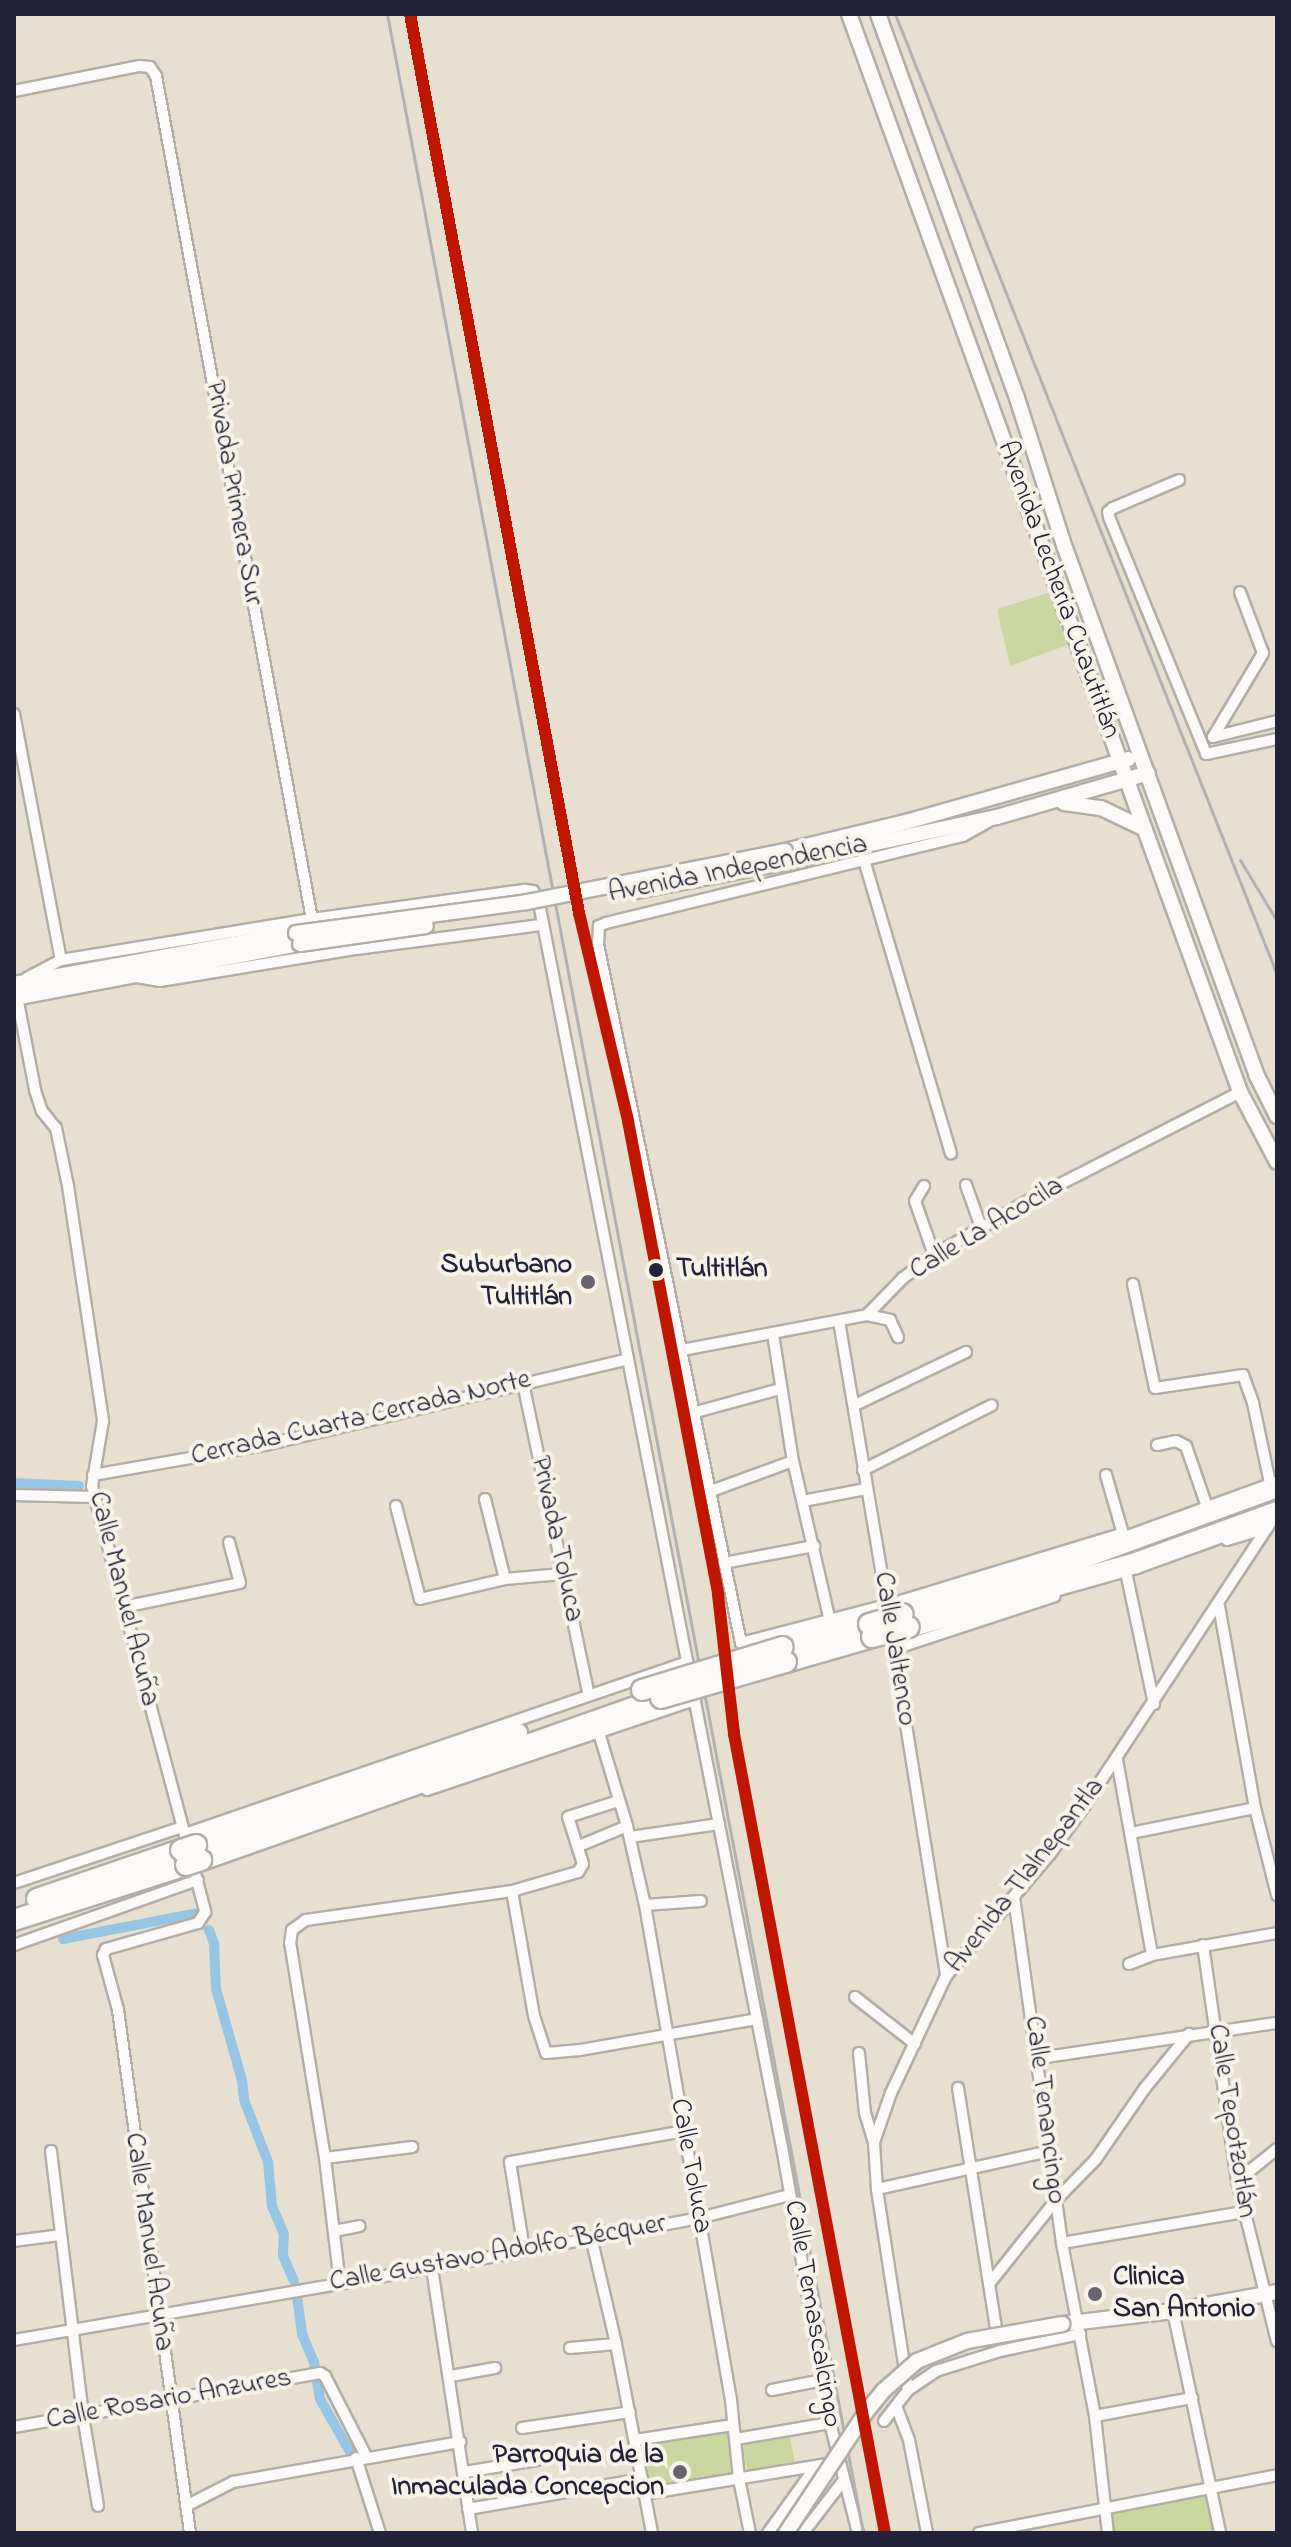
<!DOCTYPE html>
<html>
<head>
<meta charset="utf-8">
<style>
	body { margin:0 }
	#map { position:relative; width:1291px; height:2547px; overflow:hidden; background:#e7e0d1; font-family:"Indie Flower",sans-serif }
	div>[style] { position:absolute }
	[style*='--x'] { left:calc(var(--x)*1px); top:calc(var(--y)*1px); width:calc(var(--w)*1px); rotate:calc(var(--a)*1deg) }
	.green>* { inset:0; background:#cbd7a0 }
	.canal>* { height:10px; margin:-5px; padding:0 5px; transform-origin:5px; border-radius:5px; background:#96c6e3 }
	.roads { filter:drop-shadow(2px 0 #b2aea7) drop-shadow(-2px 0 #b2aea7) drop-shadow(0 2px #b2aea7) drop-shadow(0 -2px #b2aea7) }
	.minor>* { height:10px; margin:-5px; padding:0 5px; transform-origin:5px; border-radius:5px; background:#fbfaf8 }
	.secondary>* { height:14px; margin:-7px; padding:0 7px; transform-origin:7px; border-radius:7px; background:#fbfaf8 }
	.motorway>* { height:20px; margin:-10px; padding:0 10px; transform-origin:10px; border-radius:10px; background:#fbfaf8 }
	.rail>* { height:3px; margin:-1.5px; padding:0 1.5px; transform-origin:1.5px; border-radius:1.5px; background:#b3b2b3 }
	.bridges { filter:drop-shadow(2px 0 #b2aea7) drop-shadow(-2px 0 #b2aea7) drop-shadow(0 2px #b2aea7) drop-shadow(0 -2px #b2aea7) }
	.secondary-bridge>* { height:14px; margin:-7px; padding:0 7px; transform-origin:7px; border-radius:7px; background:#fbfaf8 }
	.motorway-bridge>* { height:20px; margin:-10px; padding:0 10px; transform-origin:10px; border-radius:10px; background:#fbfaf8 }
	.rail-1>* { height:12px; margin:-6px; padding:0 6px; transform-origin:6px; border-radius:6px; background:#bf1600 }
	.dots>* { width:22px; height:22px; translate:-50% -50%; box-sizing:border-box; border:4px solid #f7f3e8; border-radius:50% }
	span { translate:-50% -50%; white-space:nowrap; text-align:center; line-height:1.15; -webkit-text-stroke:8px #f7f3e8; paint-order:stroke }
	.street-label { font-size:28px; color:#22223b }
	.poi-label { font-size:28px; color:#22223b; font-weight:700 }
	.right { translate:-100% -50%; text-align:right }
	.left { translate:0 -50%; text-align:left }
	.stop-label { font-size:28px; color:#22223b; font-weight:700 }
	.frame { position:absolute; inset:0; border:16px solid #22223b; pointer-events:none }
</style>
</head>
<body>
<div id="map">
	<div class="green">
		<div style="clip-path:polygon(1048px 593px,1070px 644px,1010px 666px,997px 609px)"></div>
		<div style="clip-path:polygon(734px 2426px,736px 2477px,647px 2493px,639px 2439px)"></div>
		<div style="clip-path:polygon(789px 2433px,796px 2468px,749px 2476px,742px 2449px,748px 2440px)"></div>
		<div style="clip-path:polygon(1208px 2491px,1215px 2533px,1113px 2533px,1110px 2510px)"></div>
	</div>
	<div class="canal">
		<div style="--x:14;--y:1483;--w:65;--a:2.6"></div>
		<div style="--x:209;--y:1930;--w:15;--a:70"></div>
		<div style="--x:214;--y:1944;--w:45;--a:87.5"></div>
		<div style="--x:216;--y:1989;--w:95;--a:74.1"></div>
		<div style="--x:242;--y:2080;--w:20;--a:84"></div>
		<div style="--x:244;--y:2100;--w:66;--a:68.8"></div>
		<div style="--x:268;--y:2162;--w:44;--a:84.8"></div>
		<div style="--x:272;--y:2206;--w:30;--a:67"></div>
		<div style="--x:284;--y:2234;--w:22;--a:93"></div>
		<div style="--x:283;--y:2256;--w:27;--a:66"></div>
		<div style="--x:63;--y:1939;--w:137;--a:-10.9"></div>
		<div style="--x:297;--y:2297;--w:37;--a:82"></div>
		<div style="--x:302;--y:2334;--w:30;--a:67"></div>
		<div style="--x:314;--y:2362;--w:37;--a:81"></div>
		<div style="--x:320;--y:2399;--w:61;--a:60.5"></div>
	</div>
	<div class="roads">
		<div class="minor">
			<div style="--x:14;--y:91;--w:127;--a:-11.3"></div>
			<div style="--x:139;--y:66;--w:11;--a:5"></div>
			<div style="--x:150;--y:67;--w:11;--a:56"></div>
			<div style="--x:156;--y:76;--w:857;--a:79.52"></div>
			<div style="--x:1179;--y:480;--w:72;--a:157"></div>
			<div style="--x:1113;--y:508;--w:6;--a:141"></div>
			<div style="--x:1108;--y:512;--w:5;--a:79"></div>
			<div style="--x:1109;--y:517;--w:256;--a:67.7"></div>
			<div style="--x:1206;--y:754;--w:73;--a:-11.9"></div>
			<div style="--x:14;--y:714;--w:250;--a:79.2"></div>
			<div style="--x:1213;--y:737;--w:98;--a:-59.2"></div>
			<div style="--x:1263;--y:653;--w:65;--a:-110.7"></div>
			<div style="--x:1213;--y:737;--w:66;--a:-14"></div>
			<div style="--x:988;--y:822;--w:29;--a:151"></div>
			<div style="--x:963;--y:836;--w:367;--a:166.3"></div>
			<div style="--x:606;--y:923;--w:8;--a:157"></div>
			<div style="--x:599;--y:926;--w:18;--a:93"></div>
			<div style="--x:598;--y:944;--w:713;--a:78.44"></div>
			<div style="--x:741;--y:1643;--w:151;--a:-14.6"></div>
			<div style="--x:887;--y:1605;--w:241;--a:-16.9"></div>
			<div style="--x:864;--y:860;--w:306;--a:73.5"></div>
			<div style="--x:137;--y:977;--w:23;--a:10"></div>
			<div style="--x:160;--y:981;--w:199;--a:-9.3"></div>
			<div style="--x:356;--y:949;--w:188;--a:-7.4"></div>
			<div style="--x:27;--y:978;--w:38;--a:-28"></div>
			<div style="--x:61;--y:960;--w:254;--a:-9.3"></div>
			<div style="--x:312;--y:919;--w:215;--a:-7.8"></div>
			<div style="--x:525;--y:890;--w:8;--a:7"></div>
			<div style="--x:533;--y:891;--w:9;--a:54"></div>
			<div style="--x:538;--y:898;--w:1273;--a:78.95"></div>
			<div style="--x:782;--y:2147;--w:280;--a:80.1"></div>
			<div style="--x:830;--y:2423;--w:114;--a:75.7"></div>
			<div style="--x:17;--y:997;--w:95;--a:79"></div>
			<div style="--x:35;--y:1090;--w:22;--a:72"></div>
			<div style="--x:42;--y:1111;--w:22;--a:51"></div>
			<div style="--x:56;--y:1128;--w:59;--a:78.3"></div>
			<div style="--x:68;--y:1186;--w:238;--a:81.5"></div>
			<div style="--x:103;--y:1421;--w:66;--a:99.6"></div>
			<div style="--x:92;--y:1486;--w:441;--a:75.1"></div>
			<div style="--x:205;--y:1912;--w:13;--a:122"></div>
			<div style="--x:198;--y:1923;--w:96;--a:164.2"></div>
			<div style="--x:106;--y:1949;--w:7;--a:117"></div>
			<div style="--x:103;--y:1955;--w:57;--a:74.7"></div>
			<div style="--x:118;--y:2010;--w:528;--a:82.16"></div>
			<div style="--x:966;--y:1185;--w:48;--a:70.4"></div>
			<div style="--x:924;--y:1186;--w:17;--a:121"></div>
			<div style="--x:915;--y:1201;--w:57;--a:70.6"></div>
			<div style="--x:1133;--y:1284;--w:106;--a:78.1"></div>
			<div style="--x:1155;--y:1388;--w:89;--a:-8.4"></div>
			<div style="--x:1243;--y:1375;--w:30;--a:70"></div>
			<div style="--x:1253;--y:1403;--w:82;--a:78"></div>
			<div style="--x:867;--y:1315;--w:24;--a:12"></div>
			<div style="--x:890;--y:1320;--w:19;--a:65"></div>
			<div style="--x:839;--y:1321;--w:294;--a:80.4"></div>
			<div style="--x:773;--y:1334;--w:129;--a:81.1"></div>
			<div style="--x:793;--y:1461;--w:164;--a:77"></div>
			<div style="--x:682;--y:1350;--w:188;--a:-10.7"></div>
			<div style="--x:867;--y:1315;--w:52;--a:-45.8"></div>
			<div style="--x:903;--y:1278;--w:39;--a:-37"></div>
			<div style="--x:934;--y:1255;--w:116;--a:-29.9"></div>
			<div style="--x:1035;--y:1197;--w:230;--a:-27.1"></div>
			<div style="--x:523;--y:1383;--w:319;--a:78.1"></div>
			<div style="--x:855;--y:1405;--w:123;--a:-25.5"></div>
			<div style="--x:696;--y:1412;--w:87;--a:-15.3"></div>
			<div style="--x:1157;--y:1445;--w:19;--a:-12"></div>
			<div style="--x:1176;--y:1441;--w:11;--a:27"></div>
			<div style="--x:1186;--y:1446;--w:65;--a:71"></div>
			<div style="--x:863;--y:1470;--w:144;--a:-26.7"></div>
			<div style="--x:93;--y:1475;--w:175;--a:-9.9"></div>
			<div style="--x:265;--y:1445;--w:373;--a:-13.3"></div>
			<div style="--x:1106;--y:1475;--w:61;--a:73.9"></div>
			<div style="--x:711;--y:1491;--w:87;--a:-20.1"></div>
			<div style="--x:14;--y:1495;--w:81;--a:1.4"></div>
			<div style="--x:485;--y:1499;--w:82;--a:76"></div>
			<div style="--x:803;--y:1501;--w:64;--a:-10.8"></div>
			<div style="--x:396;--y:1506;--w:96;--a:75.5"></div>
			<div style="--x:420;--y:1599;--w:87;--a:-13.2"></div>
			<div style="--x:505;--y:1579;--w:57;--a:-5"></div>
			<div style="--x:1227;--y:1540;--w:42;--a:-16.7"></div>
			<div style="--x:724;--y:1563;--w:92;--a:-10.7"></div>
			<div style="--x:1126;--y:1572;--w:135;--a:78"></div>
			<div style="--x:1219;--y:1606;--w:205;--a:79.9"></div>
			<div style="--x:1255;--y:1808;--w:90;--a:75.8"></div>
			<div style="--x:123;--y:1607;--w:119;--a:-11.6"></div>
			<div style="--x:240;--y:1583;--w:42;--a:-105"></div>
			<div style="--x:891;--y:1631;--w:349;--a:80.9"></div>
			<div style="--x:894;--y:1649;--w:169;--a:-18.2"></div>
			<div style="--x:599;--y:1733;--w:97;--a:73.2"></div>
			<div style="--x:627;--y:1826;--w:81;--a:77.2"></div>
			<div style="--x:645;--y:1905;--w:502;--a:80.14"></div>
			<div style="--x:731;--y:2400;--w:79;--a:84.2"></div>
			<div style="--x:739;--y:2479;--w:55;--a:78.5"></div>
			<div style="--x:1117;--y:1760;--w:198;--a:79.8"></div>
			<div style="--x:427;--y:1790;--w:283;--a:-18.6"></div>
			<div style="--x:1131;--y:1833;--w:126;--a:-11.4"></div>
			<div style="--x:185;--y:1834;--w:531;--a:-18.91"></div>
			<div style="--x:630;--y:1837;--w:90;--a:-8.3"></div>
			<div style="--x:579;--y:1846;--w:52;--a:-22.6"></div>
			<div style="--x:14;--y:1883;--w:177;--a:-18.4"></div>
			<div style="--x:512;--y:1891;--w:127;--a:80"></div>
			<div style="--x:534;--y:2016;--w:39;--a:72"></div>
			<div style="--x:546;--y:2053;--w:34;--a:-5"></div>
			<div style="--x:580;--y:2050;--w:180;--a:-9.9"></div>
			<div style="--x:1014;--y:1897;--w:349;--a:82.1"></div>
			<div style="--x:1062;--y:2243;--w:176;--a:79.2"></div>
			<div style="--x:1095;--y:2416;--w:118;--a:83.7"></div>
			<div style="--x:645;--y:1905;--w:56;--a:-4.1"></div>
			<div style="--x:14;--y:1945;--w:195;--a:-19.5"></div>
			<div style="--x:1203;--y:1945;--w:238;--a:81.8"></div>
			<div style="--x:1237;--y:2181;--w:165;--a:76"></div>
			<div style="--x:1129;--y:1964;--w:25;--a:-21"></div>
			<div style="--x:1152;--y:1955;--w:127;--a:-10"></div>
			<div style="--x:855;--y:1997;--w:76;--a:38.1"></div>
			<div style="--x:859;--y:2053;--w:60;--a:84.3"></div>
			<div style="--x:865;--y:2113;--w:30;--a:73"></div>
			<div style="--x:1039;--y:2058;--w:241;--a:-8.4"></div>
			<div style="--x:958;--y:2088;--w:244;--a:81"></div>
			<div style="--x:51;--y:2151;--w:267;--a:83.1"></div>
			<div style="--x:83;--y:2416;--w:91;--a:80.5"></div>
			<div style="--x:325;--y:2158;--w:88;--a:-7.2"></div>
			<div style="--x:1237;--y:2181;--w:51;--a:-38.7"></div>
			<div style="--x:877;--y:2189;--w:177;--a:-12.4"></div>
			<div style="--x:334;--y:2231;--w:26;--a:-11"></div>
			<div style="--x:591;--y:2237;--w:110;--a:76.8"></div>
			<div style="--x:616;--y:2344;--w:192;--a:79.2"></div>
			<div style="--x:14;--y:2241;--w:47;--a:-7.3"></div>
			<div style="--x:1062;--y:2243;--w:184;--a:-9.7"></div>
			<div style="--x:524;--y:2250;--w:89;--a:-99"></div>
			<div style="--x:510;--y:2162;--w:177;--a:-10.1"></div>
			<div style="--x:432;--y:2268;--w:268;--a:81.4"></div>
			<div style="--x:340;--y:2284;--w:127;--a:-96.8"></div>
			<div style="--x:325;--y:2158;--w:218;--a:-99.2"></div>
			<div style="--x:290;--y:1943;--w:13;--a:-81"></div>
			<div style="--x:292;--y:1930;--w:17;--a:-36"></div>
			<div style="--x:306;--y:1920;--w:208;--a:-8"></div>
			<div style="--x:512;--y:1891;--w:69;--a:-16.1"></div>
			<div style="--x:578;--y:1872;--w:9;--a:-58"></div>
			<div style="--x:583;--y:1864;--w:49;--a:-107.7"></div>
			<div style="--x:568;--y:1817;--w:52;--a:-17.7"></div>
			<div style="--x:989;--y:2284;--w:107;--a:-51.4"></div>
			<div style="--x:1056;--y:2200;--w:57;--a:-45.7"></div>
			<div style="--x:1096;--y:2159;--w:86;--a:-55.4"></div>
			<div style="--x:1145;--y:2088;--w:70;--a:-50.8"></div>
			<div style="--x:1173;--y:2311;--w:227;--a:78"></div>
			<div style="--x:14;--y:2340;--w:424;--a:-9.8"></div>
			<div style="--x:432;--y:2268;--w:272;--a:-10.6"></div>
			<div style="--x:699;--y:2218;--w:94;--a:-14.2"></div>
			<div style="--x:570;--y:2348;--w:46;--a:-5"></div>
			<div style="--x:451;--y:2376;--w:45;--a:-10.3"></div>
			<div style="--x:772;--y:2390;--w:52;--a:-11.1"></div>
			<div style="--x:908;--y:2390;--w:203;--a:-98.8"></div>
			<div style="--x:877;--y:2189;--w:47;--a:-93.7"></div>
			<div style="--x:874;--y:2142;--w:52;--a:-70.9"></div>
			<div style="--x:891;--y:2093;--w:129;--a:-64.8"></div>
			<div style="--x:946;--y:1976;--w:160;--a:-49.6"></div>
			<div style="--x:1050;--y:1854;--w:60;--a:-54.5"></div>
			<div style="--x:1085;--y:1805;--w:342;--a:-56.7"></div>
			<div style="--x:896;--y:2406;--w:36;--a:69"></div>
			<div style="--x:909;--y:2440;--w:95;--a:79"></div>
			<div style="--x:1095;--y:2416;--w:99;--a:-10.5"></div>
			<div style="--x:884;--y:2421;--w:39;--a:-52"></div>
			<div style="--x:908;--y:2390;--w:34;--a:-34"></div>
			<div style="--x:936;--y:2371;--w:67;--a:-17.4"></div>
			<div style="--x:1000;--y:2351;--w:82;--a:-12"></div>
			<div style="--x:14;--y:2427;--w:311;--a:-10"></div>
			<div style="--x:320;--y:2373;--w:6;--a:31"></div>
			<div style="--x:325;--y:2376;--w:90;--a:62.9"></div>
			<div style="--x:522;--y:2428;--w:109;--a:-8.4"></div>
			<div style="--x:736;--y:2439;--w:95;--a:-9.7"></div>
			<div style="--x:635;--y:2440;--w:99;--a:-8.7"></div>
			<div style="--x:356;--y:2458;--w:79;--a:72.3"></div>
			<div style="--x:465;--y:2472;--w:73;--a:-9.5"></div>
			<div style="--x:644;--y:2494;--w:192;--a:-9.3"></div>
			<div style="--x:186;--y:2506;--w:53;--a:-27.1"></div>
			<div style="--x:233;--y:2482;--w:231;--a:-10"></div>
			<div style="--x:468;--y:2509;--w:177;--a:-9.8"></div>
			<div style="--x:768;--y:2533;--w:82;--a:-54.4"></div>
			<div style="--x:803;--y:2533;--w:66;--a:-52.4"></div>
			<div style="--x:979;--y:2533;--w:304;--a:-11"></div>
		</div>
		<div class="secondary">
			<div style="--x:849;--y:14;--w:1147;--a:70.06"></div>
			<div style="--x:1240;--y:1092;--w:79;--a:62.1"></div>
			<div style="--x:878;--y:14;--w:408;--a:70.1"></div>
			<div style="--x:1017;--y:398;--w:157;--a:72.3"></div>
			<div style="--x:1065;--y:548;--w:562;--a:70.02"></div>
			<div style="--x:1257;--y:1076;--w:45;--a:63.4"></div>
			<div style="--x:1064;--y:803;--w:37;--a:8"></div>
			<div style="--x:1101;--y:808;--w:47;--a:25.5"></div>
			<div style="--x:785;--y:851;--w:124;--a:-13.5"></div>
			<div style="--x:906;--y:822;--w:231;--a:-15.8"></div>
			<div style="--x:787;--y:862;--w:215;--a:-12.1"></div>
			<div style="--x:997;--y:817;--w:157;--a:-16.2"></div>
			<div style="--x:14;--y:984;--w:287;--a:-10.3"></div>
			<div style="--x:14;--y:998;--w:291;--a:-10.7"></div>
			<div style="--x:1062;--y:2324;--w:112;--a:-6.7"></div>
			<div style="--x:1173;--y:2311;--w:106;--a:-10.4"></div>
		</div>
		<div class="motorway">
			<div style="--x:903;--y:1614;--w:141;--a:-16.5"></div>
			<div style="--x:1038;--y:1574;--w:254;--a:-20"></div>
			<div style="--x:909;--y:1627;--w:236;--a:-15.7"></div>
			<div style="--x:1136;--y:1563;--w:150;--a:-19.9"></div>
			<div style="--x:783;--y:1647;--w:81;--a:-15.1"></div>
			<div style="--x:786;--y:1662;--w:90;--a:-16.2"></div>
			<div style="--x:196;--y:1845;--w:340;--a:-19.2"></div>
			<div style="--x:201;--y:1860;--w:472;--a:-19.4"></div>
			<div style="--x:37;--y:1899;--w:152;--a:-18.8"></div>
			<div style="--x:14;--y:1920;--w:181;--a:-17.7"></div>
		</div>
	</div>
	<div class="rail">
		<div style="--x:387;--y:14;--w:2564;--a:79.3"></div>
		<div style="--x:895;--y:14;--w:1034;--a:68.32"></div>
		<div style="--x:1240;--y:860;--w:71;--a:58.8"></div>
	</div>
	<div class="bridges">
		<div class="secondary-bridge">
			<div style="--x:636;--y:891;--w:154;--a:-10.9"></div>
			<div style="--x:296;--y:933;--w:233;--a:-7.6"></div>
			<div style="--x:527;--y:902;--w:263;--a:-11.2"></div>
			<div style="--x:300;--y:944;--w:127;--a:-8.1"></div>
			<div style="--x:786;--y:2533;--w:145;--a:-56.5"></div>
			<div style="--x:866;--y:2412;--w:28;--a:-51"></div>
			<div style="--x:884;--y:2390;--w:44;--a:-41.3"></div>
			<div style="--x:917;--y:2361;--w:54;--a:-21.8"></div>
			<div style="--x:967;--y:2341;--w:97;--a:-10.1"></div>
		</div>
		<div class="motorway-bridge">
			<div style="--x:869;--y:1624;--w:35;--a:-16"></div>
			<div style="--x:872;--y:1637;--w:38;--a:-15"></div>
			<div style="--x:642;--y:1690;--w:147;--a:-17"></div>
			<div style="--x:661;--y:1698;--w:130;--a:-16.1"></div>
			<div style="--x:181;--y:1850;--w:16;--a:-18"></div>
			<div style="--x:186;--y:1865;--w:16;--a:-18"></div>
		</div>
	</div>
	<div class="rail-1">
		<div style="--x:410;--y:14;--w:915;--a:79.35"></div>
		<div style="--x:579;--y:913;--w:214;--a:76.7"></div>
		<div style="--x:628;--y:1121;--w:482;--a:79.2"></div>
		<div style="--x:718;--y:1595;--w:140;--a:83.4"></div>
		<div style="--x:734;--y:1734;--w:813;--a:79.3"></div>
	</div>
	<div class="dots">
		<div style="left:656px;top:1270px;background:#22223b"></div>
		<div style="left:588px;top:1282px;background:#676470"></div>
		<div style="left:1095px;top:2294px;background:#676470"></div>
		<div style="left:680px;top:2472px;background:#676470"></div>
	</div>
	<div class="street-label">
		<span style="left:233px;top:493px;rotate:80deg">Privada Primera Sur</span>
		<span style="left:1058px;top:590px;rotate:70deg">Avenida Lecheria Cuautitlán</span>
		<span style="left:738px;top:870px;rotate:-11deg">Avenida Independencia</span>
		<span style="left:987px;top:1229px;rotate:-31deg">Calle La Acocila</span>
		<span style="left:361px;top:1419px;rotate:-13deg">Cerrada Cuarta Cerrada Norte</span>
		<span style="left:556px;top:1539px;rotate:78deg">Privada Toluca</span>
		<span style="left:123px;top:1599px;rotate:76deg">Calle Manuel Acuña</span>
		<span style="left:894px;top:1649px;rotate:81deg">Calle Jaltenco</span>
		<span style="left:1026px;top:1876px;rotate:-52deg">Avenida Tlalnepantla</span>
		<span style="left:1044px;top:2110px;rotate:83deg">Calle Tenancingo</span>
		<span style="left:1231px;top:2121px;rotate:81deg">Calle Tepotzotlán</span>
		<span style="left:690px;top:2166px;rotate:80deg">Calle Toluca</span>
		<span style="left:148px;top:2242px;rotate:82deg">Calle Manuel Acuña</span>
		<span style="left:498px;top:2254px;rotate:-10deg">Calle Gustavo Adolfo Bécquer</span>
		<span style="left:812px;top:2314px;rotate:80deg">Calle Temascalcingo</span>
		<span style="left:169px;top:2400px;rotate:-10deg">Calle Rosario Anzures</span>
	</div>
	<div class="poi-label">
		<span class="right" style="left:572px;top:1282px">Suburbano<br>Tultitlán</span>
		<span class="left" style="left:1113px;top:2294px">Clinica<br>San Antonio</span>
		<span class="right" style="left:664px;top:2472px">Parroquia de la<br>Inmaculada Concepcion</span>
	</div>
	<div class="stop-label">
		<span class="left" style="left:676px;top:1270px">Tultitlán</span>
	</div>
	<div class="frame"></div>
</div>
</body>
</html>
